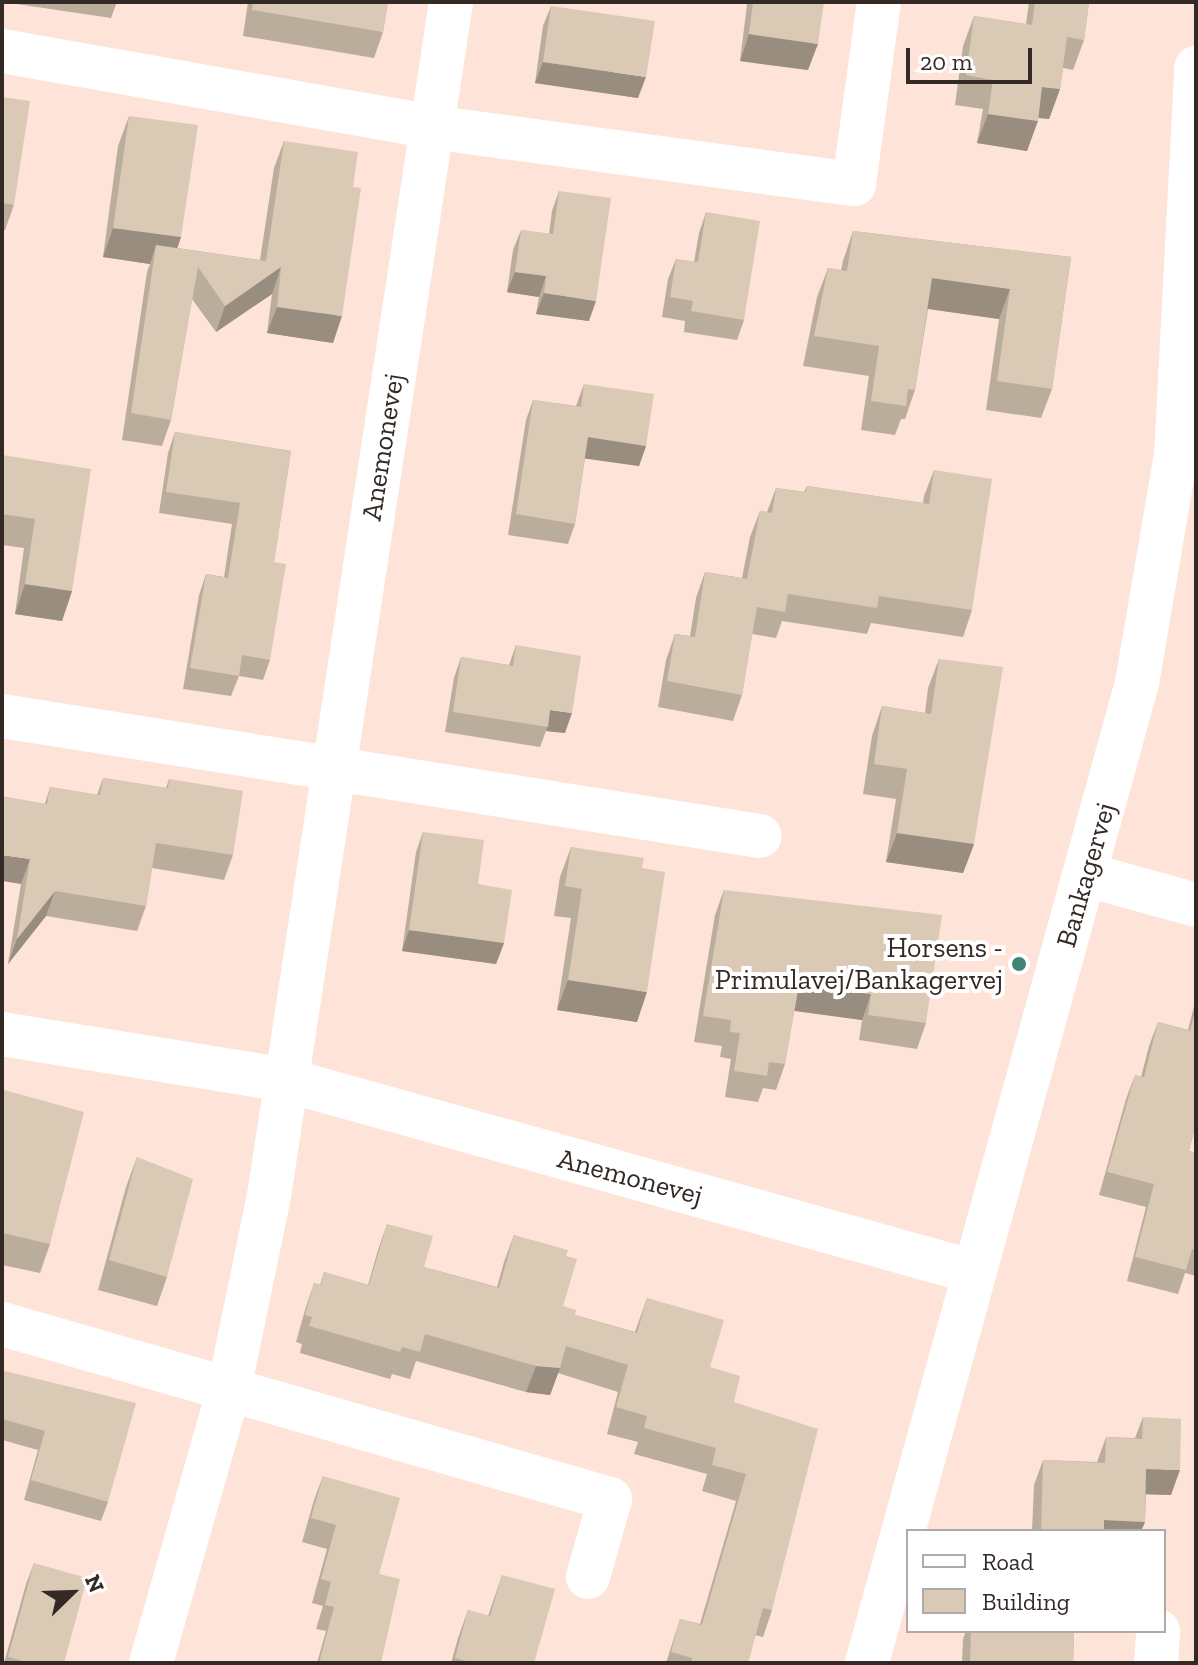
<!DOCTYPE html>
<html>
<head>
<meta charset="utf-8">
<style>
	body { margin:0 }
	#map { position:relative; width:1198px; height:1665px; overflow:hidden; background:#fee3d9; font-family:"Zilla Slab",serif }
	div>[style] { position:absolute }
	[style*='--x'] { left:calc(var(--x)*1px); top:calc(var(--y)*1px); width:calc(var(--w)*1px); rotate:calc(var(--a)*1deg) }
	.minor>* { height:44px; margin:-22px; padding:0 22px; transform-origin:22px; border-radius:22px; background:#fff }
	.tertiary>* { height:44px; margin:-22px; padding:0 22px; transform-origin:22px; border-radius:22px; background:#fff }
	.wall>* { inset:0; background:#bbad9c }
	.shaded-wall>* { inset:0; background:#988d7f }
	.building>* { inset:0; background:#d9c9b5 }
	.dots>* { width:22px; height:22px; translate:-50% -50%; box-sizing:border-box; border:4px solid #fff; border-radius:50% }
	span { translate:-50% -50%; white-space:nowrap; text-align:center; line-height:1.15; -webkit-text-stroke:8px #fff; paint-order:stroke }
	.street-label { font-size:28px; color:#332a26 }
	.poi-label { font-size:28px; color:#332a26 }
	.right { translate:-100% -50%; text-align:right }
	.frame { position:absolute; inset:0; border:4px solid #332a26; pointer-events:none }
	.legend { position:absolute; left:906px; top:1529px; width:260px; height:104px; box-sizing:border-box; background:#fff; border:2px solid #adaaa8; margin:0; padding:10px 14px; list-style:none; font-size:24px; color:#332a26 }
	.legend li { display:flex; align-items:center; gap:16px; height:40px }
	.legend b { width:40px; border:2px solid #adaaa8 }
	.north { position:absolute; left:32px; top:1553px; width:80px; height:80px; -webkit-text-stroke:6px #fff; paint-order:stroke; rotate:67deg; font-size:22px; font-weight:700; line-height:32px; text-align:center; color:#332a26 }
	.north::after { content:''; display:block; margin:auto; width:28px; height:36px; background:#332a26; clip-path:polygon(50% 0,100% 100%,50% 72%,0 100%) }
	.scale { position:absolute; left:906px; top:48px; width:126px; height:36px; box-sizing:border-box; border:4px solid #332a26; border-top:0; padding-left:10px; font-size:24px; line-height:28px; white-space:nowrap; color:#332a26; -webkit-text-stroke:6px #fff; paint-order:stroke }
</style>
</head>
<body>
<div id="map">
	<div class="minor">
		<div style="--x:2;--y:51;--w:436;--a:10"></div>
		<div style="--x:431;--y:127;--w:427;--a:7.7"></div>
		<div style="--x:854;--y:184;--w:184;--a:-82.2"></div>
		<div style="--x:2;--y:716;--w:767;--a:9"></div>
		<div style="--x:1088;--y:875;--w:112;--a:15.5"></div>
		<div style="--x:2;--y:1034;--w:288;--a:9.2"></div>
		<div style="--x:286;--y:1080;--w:714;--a:15.59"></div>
		<div style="--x:2;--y:1324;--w:633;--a:16.06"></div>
		<div style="--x:610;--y:1499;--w:81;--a:105.8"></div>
		<div style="--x:151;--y:1663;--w:285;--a:-74.1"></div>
		<div style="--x:229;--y:1389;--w:197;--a:-78.3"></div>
		<div style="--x:269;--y:1196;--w:1208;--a:-81.33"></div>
		<div style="--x:1156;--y:1663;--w:32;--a:-86"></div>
	</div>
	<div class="tertiary">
		<div style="--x:867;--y:1663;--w:1017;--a:-74.6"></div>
		<div style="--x:1137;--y:683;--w:230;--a:-80.3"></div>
		<div style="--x:1176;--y:456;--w:389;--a:-87"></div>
	</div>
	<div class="wall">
		<div style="clip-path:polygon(3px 2px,117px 2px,111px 18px)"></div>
		<div style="clip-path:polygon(248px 2px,388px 2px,383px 32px,374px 58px,243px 36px)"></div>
		<div style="clip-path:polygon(732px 2px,824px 2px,808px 70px,740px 61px,747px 4px)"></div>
		<div style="clip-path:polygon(1029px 2px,1089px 2px,1084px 40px,1073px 70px,1063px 68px,1060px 89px,1049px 119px,1038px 118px,1027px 151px,977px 143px,983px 109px,955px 105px,963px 46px,974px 16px,1026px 24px)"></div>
		<div style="clip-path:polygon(551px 6px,638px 98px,535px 83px,543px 26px)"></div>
		<div style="clip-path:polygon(2px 97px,14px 205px,5px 230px,2px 230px)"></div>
		<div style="clip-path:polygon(129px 116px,181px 237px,177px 248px,260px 260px,274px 168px,284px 141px,353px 187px,333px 343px,267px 333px,272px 294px,216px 332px,192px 299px,171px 420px,162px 446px,122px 440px,147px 272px,150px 264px,103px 257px,118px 146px)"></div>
		<div style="clip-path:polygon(559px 191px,589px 321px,536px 314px,539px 297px,507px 292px,513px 250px,521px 230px,549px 234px,552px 211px)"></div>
		<div style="clip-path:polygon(706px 212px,744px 320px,737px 340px,684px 332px,685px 321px,662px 317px,668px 279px,676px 259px,694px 262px,699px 233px)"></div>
		<div style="clip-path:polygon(853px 231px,1071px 257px,1052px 389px,1041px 418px,986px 410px,999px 319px,928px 309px,915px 390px,905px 419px,901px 419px,895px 435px,861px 430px,869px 376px,803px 366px,817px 297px,828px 268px,841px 270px,843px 261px)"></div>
		<div style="clip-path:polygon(584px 384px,646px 446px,639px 466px,585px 458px,575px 524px,568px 544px,508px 535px,526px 420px,533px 400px,576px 406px)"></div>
		<div style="clip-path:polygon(175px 432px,291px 451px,274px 562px,270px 660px,263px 680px,239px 676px,231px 696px,183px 689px,199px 595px,206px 574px,224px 577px,232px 524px,159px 513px,168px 453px)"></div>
		<div style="clip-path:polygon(2px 455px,72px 591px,62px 621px,15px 614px,24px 548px,2px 545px)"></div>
		<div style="clip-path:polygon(934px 470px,972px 610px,963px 637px,871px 623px,867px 634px,782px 621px,776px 638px,752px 634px,742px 695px,733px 721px,658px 707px,666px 660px,675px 634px,690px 636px,696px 598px,705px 572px,742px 578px,750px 537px,760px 511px,767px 512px,776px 488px,804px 492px,807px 486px,923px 503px,924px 496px)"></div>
		<div style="clip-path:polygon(516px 645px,565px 733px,546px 731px,540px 747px,445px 732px,454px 678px,461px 657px,509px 665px)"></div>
		<div style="clip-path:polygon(939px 659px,974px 844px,963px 873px,886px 862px,896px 799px,863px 794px,872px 736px,882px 706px,925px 713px,928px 688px)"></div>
		<div style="clip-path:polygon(103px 778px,166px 788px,169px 779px,233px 855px,224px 880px,152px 868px,146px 906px,137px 931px,46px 916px,8px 964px,21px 884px,50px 787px,97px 795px)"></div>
		<div style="clip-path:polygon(423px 832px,478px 884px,504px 943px,496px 964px,402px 951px,416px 852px)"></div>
		<div style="clip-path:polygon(571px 847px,642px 868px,637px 1022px,557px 1010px,571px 918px,554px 916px,560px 877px)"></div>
		<div style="clip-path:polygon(724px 890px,926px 1023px,917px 1049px,859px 1040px,862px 1020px,794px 1011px,785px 1064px,776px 1090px,763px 1088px,758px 1102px,725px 1097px,731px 1059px,720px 1057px,722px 1046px,694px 1042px,715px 915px)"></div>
		<div style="clip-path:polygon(1196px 998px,1196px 1123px,1189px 1151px,1196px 1153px,1196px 1276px,1185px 1273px,1178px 1294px,1127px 1281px,1146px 1207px,1099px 1195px,1126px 1099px,1135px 1075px,1141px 1077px,1149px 1046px,1158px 1022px,1188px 1030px)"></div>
		<div style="clip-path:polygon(2px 1096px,50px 1244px,40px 1273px,2px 1265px)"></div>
		<div style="clip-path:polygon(137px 1157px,167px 1277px,157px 1306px,98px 1290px,126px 1187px)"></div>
		<div style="clip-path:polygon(387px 1224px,424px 1267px,497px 1287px,504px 1262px,514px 1235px,566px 1256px,563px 1306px,575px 1315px,635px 1332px,647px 1298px,710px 1367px,734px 1402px,772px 1610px,763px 1637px,755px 1635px,748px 1663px,666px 1663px,680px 1619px,700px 1624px,736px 1501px,702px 1491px,707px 1474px,634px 1454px,638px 1442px,607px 1434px,618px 1392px,558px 1373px,550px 1395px,526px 1392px,416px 1361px,410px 1379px,392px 1374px,390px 1379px,300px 1353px,302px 1344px,296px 1342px,305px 1310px,314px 1283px,320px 1285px,324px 1272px,368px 1285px,378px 1250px)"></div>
		<div style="clip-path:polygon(5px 1371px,108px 1502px,101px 1521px,24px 1500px,38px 1450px,2px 1440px,2px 1380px)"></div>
		<div style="clip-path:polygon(1143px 1417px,1171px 1495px,1146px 1494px,1145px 1522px,1141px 1531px,1032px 1531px,1034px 1485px,1043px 1460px,1097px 1462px,1106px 1437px,1135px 1438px)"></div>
		<div style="clip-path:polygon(323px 1476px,379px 1574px,381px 1663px,317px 1663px,326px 1631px,316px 1629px,323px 1606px,312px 1603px,327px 1549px,302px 1542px,314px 1500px)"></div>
		<div style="clip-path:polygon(34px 1563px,64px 1663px,4px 1663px,26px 1584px)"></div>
		<div style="clip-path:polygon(502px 1575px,534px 1663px,451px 1663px,458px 1638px,468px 1610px,488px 1616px)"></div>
		<div style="clip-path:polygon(966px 1631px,1074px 1631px,1073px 1663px,962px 1663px,963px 1639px)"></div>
	</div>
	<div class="shaded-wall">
		<div style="clip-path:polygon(749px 34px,818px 44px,808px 70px,740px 61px)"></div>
		<div style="clip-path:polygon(543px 62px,646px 77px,638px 98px,535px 83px)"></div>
		<div style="clip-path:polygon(1042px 87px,1060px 89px,1049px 119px,1032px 117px)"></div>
		<div style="clip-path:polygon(988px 114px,1038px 121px,1027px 151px,977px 143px)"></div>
		<div style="clip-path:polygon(113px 228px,181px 237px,171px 267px,156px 245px,150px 264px,103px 257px)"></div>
		<div style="clip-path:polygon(281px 267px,272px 294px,216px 332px,225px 306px)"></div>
		<div style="clip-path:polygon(515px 272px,546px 276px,539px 297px,507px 292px)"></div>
		<div style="clip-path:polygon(932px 278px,1010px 289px,999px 319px,922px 308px)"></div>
		<div style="clip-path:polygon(544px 293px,596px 301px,589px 321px,536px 314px)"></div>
		<div style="clip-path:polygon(277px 307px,342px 316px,333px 343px,267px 333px)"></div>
		<div style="clip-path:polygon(588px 437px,646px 446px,639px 466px,581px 458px)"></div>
		<div style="clip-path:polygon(25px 584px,72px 591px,62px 621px,15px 614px)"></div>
		<div style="clip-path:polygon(550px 710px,572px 713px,565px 733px,546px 731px)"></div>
		<div style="clip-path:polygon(897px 833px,974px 844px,963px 873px,886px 862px)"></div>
		<div style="clip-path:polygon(2px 855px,30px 859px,21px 884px,2px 881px)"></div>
		<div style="clip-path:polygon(55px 891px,46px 916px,8px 964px,17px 939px)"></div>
		<div style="clip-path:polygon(409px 930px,504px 943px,496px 964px,402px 951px)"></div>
		<div style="clip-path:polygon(568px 980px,647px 992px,637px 1022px,557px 1010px)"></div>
		<div style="clip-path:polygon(799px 985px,871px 994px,862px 1020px,789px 1010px)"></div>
		<div style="clip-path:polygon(536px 1366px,560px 1368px,550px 1395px,526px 1392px)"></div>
		<div style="clip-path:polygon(1146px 1469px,1180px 1470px,1171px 1495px,1137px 1494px)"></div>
		<div style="clip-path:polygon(1104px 1520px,1145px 1522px,1141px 1531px,1100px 1531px)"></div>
	</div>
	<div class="building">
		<div style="clip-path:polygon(253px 2px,388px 2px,383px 32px,252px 10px)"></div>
		<div style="clip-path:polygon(753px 2px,824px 2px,818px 44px,749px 34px)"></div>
		<div style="clip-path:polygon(1035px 2px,1089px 2px,1084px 40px,1067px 37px,1060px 89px,1042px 87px,1038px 121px,988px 114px,993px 80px,966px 75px,974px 16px,1032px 25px)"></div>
		<div style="clip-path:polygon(551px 6px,655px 21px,646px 77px,543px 62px)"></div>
		<div style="clip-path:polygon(2px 97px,30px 101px,14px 205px,2px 203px)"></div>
		<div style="clip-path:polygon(129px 116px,198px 125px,181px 237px,113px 228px)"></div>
		<div style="clip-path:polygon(284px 141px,358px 152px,353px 187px,361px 188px,342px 316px,277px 307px,281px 267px,225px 306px,198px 267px,171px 420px,131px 413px,156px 245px,266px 261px)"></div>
		<div style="clip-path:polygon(559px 191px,611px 198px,596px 301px,544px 293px,546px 276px,515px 272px,521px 230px,553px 234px)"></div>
		<div style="clip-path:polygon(706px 212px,760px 221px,744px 320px,691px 311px,693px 301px,670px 297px,676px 259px,698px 262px)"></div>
		<div style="clip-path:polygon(853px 231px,1071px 257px,1052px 389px,997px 381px,1010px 289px,932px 278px,915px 390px,908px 389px,906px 406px,871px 401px,879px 346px,814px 336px,828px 268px,847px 271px)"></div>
		<div style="clip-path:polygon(584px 384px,654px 394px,646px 446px,588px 437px,575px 524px,516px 514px,533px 400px,581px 407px)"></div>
		<div style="clip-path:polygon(175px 432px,291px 451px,274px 562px,286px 564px,270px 660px,242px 655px,239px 676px,190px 668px,206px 574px,228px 578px,240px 503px,166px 492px)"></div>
		<div style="clip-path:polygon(2px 455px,91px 469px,72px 591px,25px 584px,35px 519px,2px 514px)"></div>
		<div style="clip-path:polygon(934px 470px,992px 479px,972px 610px,879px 596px,877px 608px,788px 594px,785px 612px,757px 607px,742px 695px,667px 681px,675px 634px,695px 637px,705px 572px,747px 579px,760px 511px,772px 513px,776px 488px,806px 492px,807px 486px,929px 504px)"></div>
		<div style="clip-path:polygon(516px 645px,581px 656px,572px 713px,550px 710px,548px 727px,453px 712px,461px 657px,513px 666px)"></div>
		<div style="clip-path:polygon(939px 659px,1003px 667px,974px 844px,897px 833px,907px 769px,874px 764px,882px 706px,931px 714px)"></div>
		<div style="clip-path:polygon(103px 778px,168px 788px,169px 779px,243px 791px,233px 855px,156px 843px,146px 906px,55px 891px,17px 939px,30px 859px,2px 855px,2px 796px,47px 804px,50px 787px,100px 795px)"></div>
		<div style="clip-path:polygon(423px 832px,484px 840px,478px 884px,512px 890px,504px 943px,409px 930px)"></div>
		<div style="clip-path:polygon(571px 847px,644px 858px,642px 868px,665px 872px,647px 992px,568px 980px,582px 889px,565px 886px)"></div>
		<div style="clip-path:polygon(724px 890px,942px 915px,926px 1023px,868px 1015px,871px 994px,799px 985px,785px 1064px,769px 1062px,767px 1076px,734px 1071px,740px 1033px,730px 1032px,731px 1020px,703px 1016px)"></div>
		<div style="clip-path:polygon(1196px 1008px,1196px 1123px,1189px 1151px,1196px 1153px,1196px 1250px,1192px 1249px,1186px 1270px,1135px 1257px,1154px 1184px,1107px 1172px,1135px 1075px,1144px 1077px,1158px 1022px,1190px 1031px)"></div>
		<div style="clip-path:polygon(4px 1090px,84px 1112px,50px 1244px,2px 1233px,2px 1098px)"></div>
		<div style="clip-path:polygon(137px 1157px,193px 1179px,167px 1277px,109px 1260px)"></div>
		<div style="clip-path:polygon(387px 1224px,433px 1236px,424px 1267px,499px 1288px,514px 1235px,568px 1250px,566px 1256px,577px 1259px,563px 1306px,576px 1310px,575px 1315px,637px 1333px,647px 1298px,724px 1320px,710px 1367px,740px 1376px,734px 1402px,818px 1429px,772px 1610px,763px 1608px,748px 1663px,691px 1663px,692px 1658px,671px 1652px,680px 1619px,702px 1625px,746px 1474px,712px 1465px,716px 1448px,644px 1428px,647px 1416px,616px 1407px,628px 1365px,566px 1346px,560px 1368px,536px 1366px,425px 1334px,420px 1352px,402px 1347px,400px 1352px,309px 1326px,312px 1317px,305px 1315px,314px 1283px,321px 1285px,324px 1272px,369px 1285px)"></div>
		<div style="clip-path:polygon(5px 1371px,136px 1403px,108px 1502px,31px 1480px,45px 1431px,2px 1419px,2px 1383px)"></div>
		<div style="clip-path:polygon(1143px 1417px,1181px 1419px,1180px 1470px,1146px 1469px,1145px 1522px,1104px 1520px,1104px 1531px,1041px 1531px,1043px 1460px,1105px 1463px,1106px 1437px,1142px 1439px)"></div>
		<div style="clip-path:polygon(323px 1476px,400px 1498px,379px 1574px,400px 1579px,381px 1663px,319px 1663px,334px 1607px,325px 1605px,331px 1582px,321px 1579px,336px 1525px,311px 1518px)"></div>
		<div style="clip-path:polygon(34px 1563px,87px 1578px,64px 1663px,31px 1663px,8px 1657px)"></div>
		<div style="clip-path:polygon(502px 1575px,555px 1589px,534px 1663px,473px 1663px,455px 1658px,468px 1610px,490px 1616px)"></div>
		<div style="clip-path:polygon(971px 1631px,1074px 1631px,1073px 1663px,970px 1663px)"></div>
	</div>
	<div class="dots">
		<div style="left:1019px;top:964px;background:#428475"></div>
	</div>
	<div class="street-label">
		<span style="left:383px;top:447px;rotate:-81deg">Anemonevej</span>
		<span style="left:1086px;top:875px;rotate:-74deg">Bankagervej</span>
		<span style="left:630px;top:1177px;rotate:15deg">Anemonevej</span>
	</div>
	<div class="poi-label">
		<span class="right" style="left:1003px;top:964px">Horsens -<br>Primulavej/Bankagervej</span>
	</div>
	<div class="frame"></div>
	<ul class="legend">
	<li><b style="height:10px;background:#fff"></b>Road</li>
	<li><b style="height:22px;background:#d9c9b5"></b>Building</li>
	</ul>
	<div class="north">N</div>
	<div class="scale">20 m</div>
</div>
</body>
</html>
